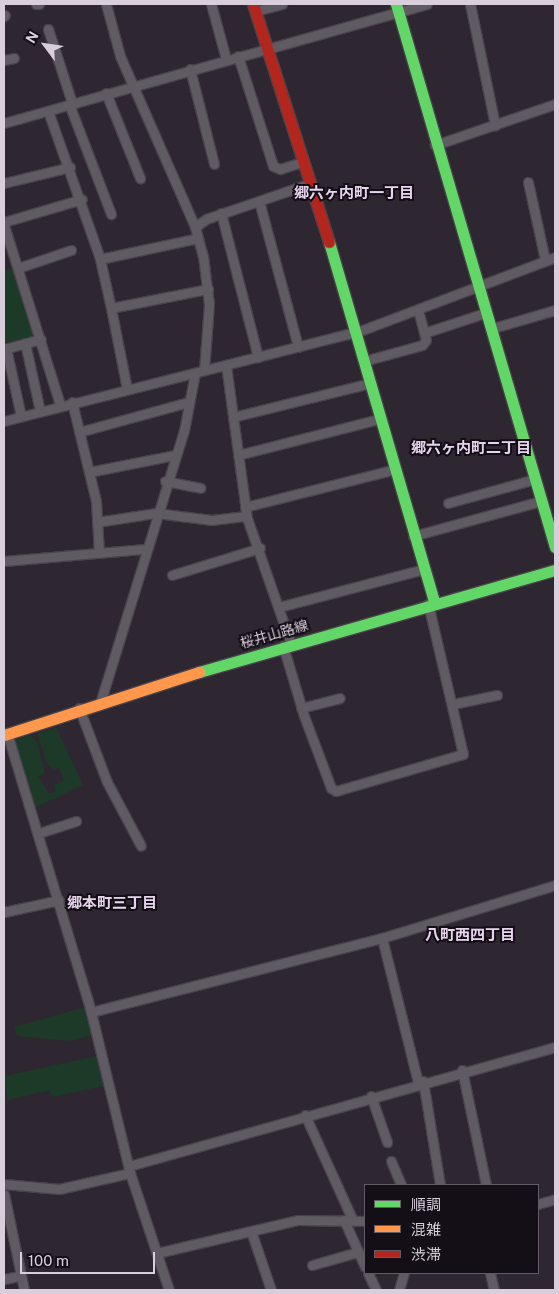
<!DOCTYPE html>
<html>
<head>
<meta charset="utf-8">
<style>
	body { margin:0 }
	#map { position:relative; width:559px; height:1294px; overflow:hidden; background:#2e2631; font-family:"Public Sans","Noto Sans JP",sans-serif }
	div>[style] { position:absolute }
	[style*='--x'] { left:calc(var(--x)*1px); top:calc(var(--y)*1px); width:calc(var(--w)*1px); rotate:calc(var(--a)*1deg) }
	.green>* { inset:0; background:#1d3a28 }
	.roads { filter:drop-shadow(1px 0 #48424b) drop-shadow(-1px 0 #48424b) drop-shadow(0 1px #48424b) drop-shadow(0 -1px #48424b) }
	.street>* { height:9px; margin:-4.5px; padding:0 4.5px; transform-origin:4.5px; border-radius:4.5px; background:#605a62 }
	.fast>* { height:11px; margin:-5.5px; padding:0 5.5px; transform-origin:5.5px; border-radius:5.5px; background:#63d668 }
	.slow>* { height:11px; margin:-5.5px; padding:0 5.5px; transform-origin:5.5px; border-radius:5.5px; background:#ff974d }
	.jam>* { height:11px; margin:-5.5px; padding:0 5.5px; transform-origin:5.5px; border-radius:5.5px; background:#b3261e }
	span { translate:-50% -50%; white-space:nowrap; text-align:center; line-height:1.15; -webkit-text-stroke:4px #140e16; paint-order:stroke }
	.street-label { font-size:14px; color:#d8cfdb }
	.neighbourhood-label { font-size:15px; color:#e6d4ed; font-weight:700 }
	.frame { position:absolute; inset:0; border:5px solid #d8cfdb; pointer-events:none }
	.legend { position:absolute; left:364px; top:1184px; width:175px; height:90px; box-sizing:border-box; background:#140e16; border:1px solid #625b65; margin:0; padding:6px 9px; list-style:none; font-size:15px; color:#d8cfdb }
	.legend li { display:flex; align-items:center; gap:10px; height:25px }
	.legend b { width:25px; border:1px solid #625b65 }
	.north { position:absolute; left:20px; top:20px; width:50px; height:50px; -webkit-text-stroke:4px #140e16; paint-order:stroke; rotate:301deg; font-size:14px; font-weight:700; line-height:20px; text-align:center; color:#d8cfdb }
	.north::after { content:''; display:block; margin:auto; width:18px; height:22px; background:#d8cfdb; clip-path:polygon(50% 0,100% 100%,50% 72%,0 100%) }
	.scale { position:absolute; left:20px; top:1252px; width:135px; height:22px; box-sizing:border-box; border:2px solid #d8cfdb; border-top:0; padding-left:6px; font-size:15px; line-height:18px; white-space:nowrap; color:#d8cfdb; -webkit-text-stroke:4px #140e16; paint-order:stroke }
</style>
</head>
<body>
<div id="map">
	<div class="green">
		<div style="clip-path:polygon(17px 266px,38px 335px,4px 343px,4px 271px)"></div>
		<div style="clip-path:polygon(56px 727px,83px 785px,34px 808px,12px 741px,31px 735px,37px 742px,45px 773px,38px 776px,49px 794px,56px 791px,54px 785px,64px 780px,59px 768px,54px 770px,47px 763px,37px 734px)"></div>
		<div style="clip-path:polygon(86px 1007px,93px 1035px,70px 1041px,17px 1036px,14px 1027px)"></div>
		<div style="clip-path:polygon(98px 1056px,104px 1086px,52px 1097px,50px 1090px,8px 1100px,4px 1076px)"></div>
	</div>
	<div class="roads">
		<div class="street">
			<div style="--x:36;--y:4;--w:3;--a:0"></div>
			<div style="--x:106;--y:4;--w:54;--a:74.9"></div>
			<div style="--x:120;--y:56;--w:187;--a:66.3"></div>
			<div style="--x:195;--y:227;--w:30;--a:75"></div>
			<div style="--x:203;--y:256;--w:48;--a:82.9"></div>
			<div style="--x:209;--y:304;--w:66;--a:94.3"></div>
			<div style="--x:211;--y:4;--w:57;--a:74.7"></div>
			<div style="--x:470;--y:4;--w:124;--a:78.3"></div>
			<div style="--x:256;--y:11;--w:27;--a:-15"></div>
			<div style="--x:4;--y:16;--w:1;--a:-45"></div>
			<div style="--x:48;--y:29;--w:78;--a:72"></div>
			<div style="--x:238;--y:56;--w:115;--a:72.3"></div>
			<div style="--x:273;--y:166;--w:8;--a:23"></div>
			<div style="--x:280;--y:169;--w:22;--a:-18"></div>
			<div style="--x:4;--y:60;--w:10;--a:-11"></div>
			<div style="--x:190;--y:69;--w:98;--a:75.8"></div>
			<div style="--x:106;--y:93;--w:92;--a:68.2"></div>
			<div style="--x:69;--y:104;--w:118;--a:69.1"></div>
			<div style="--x:48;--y:111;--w:157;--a:70.6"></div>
			<div style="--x:4;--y:123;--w:439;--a:-15.7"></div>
			<div style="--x:435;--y:145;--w:127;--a:-18.9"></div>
			<div style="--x:528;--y:182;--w:80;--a:77.7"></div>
			<div style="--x:4;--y:183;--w:68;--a:-13.6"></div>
			<div style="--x:259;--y:201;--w:151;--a:75"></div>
			<div style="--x:221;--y:213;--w:149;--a:75.6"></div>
			<div style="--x:4;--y:222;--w:81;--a:-16.4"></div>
			<div style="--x:4;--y:225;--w:189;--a:72.7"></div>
			<div style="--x:195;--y:227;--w:14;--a:-36"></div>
			<div style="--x:206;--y:219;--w:108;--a:-18.9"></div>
			<div style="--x:18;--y:268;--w:56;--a:-18.8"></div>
			<div style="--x:111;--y:308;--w:50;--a:-102.7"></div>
			<div style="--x:100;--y:259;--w:100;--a:-12.1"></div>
			<div style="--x:490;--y:329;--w:68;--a:-16.3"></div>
			<div style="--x:424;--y:333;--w:64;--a:-18.2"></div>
			<div style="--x:25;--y:343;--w:70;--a:77.6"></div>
			<div style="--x:6;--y:348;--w:70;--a:77.6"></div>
			<div style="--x:4;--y:349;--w:38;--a:-15"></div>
			<div style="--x:364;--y:361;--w:60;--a:-15.4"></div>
			<div style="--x:422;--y:345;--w:6;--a:-51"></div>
			<div style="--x:426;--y:340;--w:30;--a:-105"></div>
			<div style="--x:226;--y:365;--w:154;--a:82.2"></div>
			<div style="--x:247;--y:518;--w:133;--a:70.8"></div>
			<div style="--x:127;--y:389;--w:83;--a:-101.2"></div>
			<div style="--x:111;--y:308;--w:99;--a:-11.1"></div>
			<div style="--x:72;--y:402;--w:102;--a:76.4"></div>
			<div style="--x:96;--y:501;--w:52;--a:86.7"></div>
			<div style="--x:233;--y:417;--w:141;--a:-13.9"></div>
			<div style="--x:4;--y:421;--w:364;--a:-14.2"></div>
			<div style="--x:357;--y:332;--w:212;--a:-20.7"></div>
			<div style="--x:79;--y:432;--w:114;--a:-15.3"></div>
			<div style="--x:238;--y:455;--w:146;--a:-14.3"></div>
			<div style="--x:89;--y:472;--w:88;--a:-11.2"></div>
			<div style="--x:165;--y:481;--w:36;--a:11"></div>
			<div style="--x:448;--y:503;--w:90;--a:-15.4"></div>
			<div style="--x:245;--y:507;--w:152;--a:-14.1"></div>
			<div style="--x:97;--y:522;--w:60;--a:-8.7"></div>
			<div style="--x:156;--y:513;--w:56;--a:7.1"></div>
			<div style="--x:212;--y:520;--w:34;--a:-7"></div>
			<div style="--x:413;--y:536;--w:133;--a:-15.3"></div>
			<div style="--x:4;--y:561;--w:142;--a:-4.9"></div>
			<div style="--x:172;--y:575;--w:92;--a:-17.1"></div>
			<div style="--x:279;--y:607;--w:150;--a:-14.7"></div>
			<div style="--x:283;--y:646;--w:73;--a:73.3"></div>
			<div style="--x:304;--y:716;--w:77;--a:69.4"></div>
			<div style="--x:331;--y:788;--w:6;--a:31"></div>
			<div style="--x:336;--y:791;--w:132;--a:-16.2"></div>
			<div style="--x:463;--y:754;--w:154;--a:-103.1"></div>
			<div style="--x:101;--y:700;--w:282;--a:-72.9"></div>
			<div style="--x:184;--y:431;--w:59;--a:-79.3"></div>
			<div style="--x:453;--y:704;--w:45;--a:-11.6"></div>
			<div style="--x:79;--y:708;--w:79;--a:69.3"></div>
			<div style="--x:107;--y:782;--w:72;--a:62"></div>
			<div style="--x:301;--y:708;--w:40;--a:-14.4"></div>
			<div style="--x:7;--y:733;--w:291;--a:73.2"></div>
			<div style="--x:91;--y:1012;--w:166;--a:76.4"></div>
			<div style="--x:130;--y:1173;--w:123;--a:71.6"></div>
			<div style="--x:39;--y:833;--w:39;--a:-18"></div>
			<div style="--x:4;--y:912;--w:56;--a:-12.3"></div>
			<div style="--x:382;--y:938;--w:148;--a:76"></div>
			<div style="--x:91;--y:1012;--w:300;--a:-14.3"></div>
			<div style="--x:382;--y:938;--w:181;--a:-17"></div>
			<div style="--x:462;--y:1070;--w:117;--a:78.2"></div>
			<div style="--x:423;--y:1081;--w:105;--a:80.7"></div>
			<div style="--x:371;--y:1096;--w:49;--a:70.8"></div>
			<div style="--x:305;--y:1115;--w:116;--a:65.6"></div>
			<div style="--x:391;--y:1161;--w:26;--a:67"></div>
			<div style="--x:129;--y:1166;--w:442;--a:-15.6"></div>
			<div style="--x:4;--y:1184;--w:55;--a:5.2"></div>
			<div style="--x:59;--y:1189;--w:73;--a:-12.7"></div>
			<div style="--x:4;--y:1194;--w:98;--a:78.2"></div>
			<div style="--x:538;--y:1204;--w:18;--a:-16"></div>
			<div style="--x:344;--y:1220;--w:51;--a:65.9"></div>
			<div style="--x:251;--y:1231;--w:62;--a:71.3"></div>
			<div style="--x:157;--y:1253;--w:145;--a:-13.2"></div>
			<div style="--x:298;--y:1220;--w:67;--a:0.9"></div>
			<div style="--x:312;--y:1265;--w:48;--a:-15.8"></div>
			<div style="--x:368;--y:1273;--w:19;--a:65"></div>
			<div style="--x:490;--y:1273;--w:17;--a:77"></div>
			<div style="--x:4;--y:1279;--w:16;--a:-11"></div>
			<div style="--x:399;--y:1290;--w:18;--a:-74"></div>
		</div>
		<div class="fast">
			<div style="--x:396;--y:4;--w:566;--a:73.68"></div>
			<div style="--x:329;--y:242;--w:375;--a:73.7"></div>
			<div style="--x:199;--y:672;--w:370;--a:-16"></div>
		</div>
		<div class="slow">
			<div style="--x:4;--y:735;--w:205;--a:-17.9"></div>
		</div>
		<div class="jam">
			<div style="--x:253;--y:4;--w:250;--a:72.3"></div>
		</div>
	</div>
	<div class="street-label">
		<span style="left:274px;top:634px;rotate:-16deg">桜井山路線</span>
	</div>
	<div class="neighbourhood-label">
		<span style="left:354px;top:193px">郷六ヶ内町一丁目</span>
		<span style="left:471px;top:448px">郷六ヶ内町二丁目</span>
		<span style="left:112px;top:903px">郷本町三丁目</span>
		<span style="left:470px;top:935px">八町西四丁目</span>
	</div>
	<div class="frame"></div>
	<ul class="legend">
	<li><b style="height:6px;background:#63d668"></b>順調</li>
	<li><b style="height:6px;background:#ff974d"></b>混雑</li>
	<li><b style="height:6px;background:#b3261e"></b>渋滞</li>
	</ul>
	<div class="north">N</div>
	<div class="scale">100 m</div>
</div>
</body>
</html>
